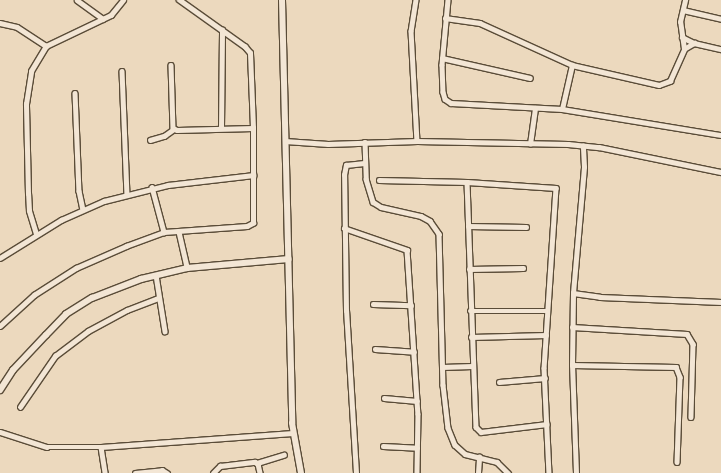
<!DOCTYPE html>
<html>
<head>
<meta charset="utf-8">
<style>
	body { margin:0 }
	#map { position:relative; width:721px; height:473px; overflow:hidden; background:#ecd9be; font-family:Vollkorn,serif }
	div>[style] { position:absolute }
	[style*='--x'] { left:calc(var(--x)*1px); top:calc(var(--y)*1px); width:calc(var(--w)*1px); rotate:calc(var(--a)*1deg) }
	.roads { filter:drop-shadow(1px 0 #5a4c38) drop-shadow(-1px 0 #5a4c38) drop-shadow(0 1px #5a4c38) drop-shadow(0 -1px #5a4c38) }
	.minor>* { height:4.5px; margin:-2.25px; padding:0 2.25px; transform-origin:2.25px; border-radius:2.25px; background:#f3e6d5 }
	.tertiary>* { height:6px; margin:-3px; padding:0 3px; transform-origin:3px; border-radius:3px; background:#f3e6d5 }
	span { translate:-50% -50%; white-space:nowrap; text-align:center; line-height:1.15; -webkit-text-stroke:3.5px #f3e6d5; paint-order:stroke }
</style>
</head>
<body>
<div id="map">
	<div class="roads">
		<div class="minor">
			<div style="--x:77;--y:0;--w:32;--a:36"></div>
			<div style="--x:416;--y:0;--w:31;--a:99"></div>
			<div style="--x:411;--y:31;--w:110;--a:86.9"></div>
			<div style="--x:448;--y:0;--w:65;--a:95.3"></div>
			<div style="--x:442;--y:65;--w:27;--a:88"></div>
			<div style="--x:443;--y:92;--w:7;--a:74"></div>
			<div style="--x:445;--y:99;--w:7;--a:34"></div>
			<div style="--x:451;--y:103;--w:111;--a:3.1"></div>
			<div style="--x:562;--y:109;--w:161;--a:9.3"></div>
			<div style="--x:683;--y:10;--w:39;--a:13"></div>
			<div style="--x:445;--y:18;--w:35;--a:8"></div>
			<div style="--x:480;--y:23;--w:101;--a:24.5"></div>
			<div style="--x:572;--y:65;--w:89;--a:12.9"></div>
			<div style="--x:659;--y:85;--w:12;--a:-20"></div>
			<div style="--x:670;--y:81;--w:35;--a:-66"></div>
			<div style="--x:684;--y:49;--w:12;--a:-31"></div>
			<div style="--x:0;--y:23;--w:17;--a:13"></div>
			<div style="--x:17;--y:27;--w:35;--a:33"></div>
			<div style="--x:682;--y:37;--w:13;--a:27"></div>
			<div style="--x:694;--y:43;--w:28;--a:13"></div>
			<div style="--x:684;--y:49;--w:27;--a:-98"></div>
			<div style="--x:680;--y:22;--w:23;--a:-77"></div>
			<div style="--x:442;--y:58;--w:90;--a:12.8"></div>
			<div style="--x:171;--y:65;--w:63;--a:88.2"></div>
			<div style="--x:173;--y:128;--w:4;--a:27"></div>
			<div style="--x:177;--y:130;--w:76;--a:-1.5"></div>
			<div style="--x:122;--y:71;--w:123;--a:87.7"></div>
			<div style="--x:75;--y:93;--w:98;--a:87.7"></div>
			<div style="--x:79;--y:191;--w:19;--a:78"></div>
			<div style="--x:562;--y:109;--w:45;--a:-77.2"></div>
			<div style="--x:221;--y:128;--w:98;--a:-89.4"></div>
			<div style="--x:150;--y:140;--w:15;--a:-16"></div>
			<div style="--x:164;--y:136;--w:12;--a:-35"></div>
			<div style="--x:285;--y:141;--w:43;--a:4"></div>
			<div style="--x:328;--y:144;--w:89;--a:-1.9"></div>
			<div style="--x:417;--y:141;--w:151;--a:1.1"></div>
			<div style="--x:568;--y:144;--w:31;--a:6"></div>
			<div style="--x:599;--y:147;--w:125;--a:11.6"></div>
			<div style="--x:365;--y:142;--w:37;--a:88"></div>
			<div style="--x:366;--y:179;--w:24;--a:73"></div>
			<div style="--x:373;--y:202;--w:9;--a:32"></div>
			<div style="--x:381;--y:207;--w:41;--a:12.7"></div>
			<div style="--x:421;--y:216;--w:10;--a:29"></div>
			<div style="--x:430;--y:221;--w:16;--a:55"></div>
			<div style="--x:439;--y:234;--w:151;--a:88.5"></div>
			<div style="--x:443;--y:385;--w:43;--a:83.4"></div>
			<div style="--x:448;--y:428;--w:18;--a:68"></div>
			<div style="--x:455;--y:445;--w:13;--a:42"></div>
			<div style="--x:465;--y:454;--w:33;--a:14"></div>
			<div style="--x:497;--y:462;--w:16;--a:45"></div>
			<div style="--x:530;--y:144;--w:36;--a:-82"></div>
			<div style="--x:379;--y:180;--w:88;--a:1.3"></div>
			<div style="--x:467;--y:182;--w:89;--a:3.9"></div>
			<div style="--x:556;--y:188;--w:180;--a:93.8"></div>
			<div style="--x:544;--y:368;--w:105;--a:87.3"></div>
			<div style="--x:467;--y:182;--w:245;--a:87.9"></div>
			<div style="--x:476;--y:427;--w:7;--a:45"></div>
			<div style="--x:481;--y:432;--w:66;--a:-6.9"></div>
			<div style="--x:152;--y:187;--w:47;--a:75.1"></div>
			<div style="--x:468;--y:226;--w:58;--a:1"></div>
			<div style="--x:344;--y:228;--w:67;--a:19.2"></div>
			<div style="--x:407;--y:250;--w:164;--a:86.2"></div>
			<div style="--x:418;--y:414;--w:59;--a:91"></div>
			<div style="--x:179;--y:232;--w:37;--a:77"></div>
			<div style="--x:36;--y:234;--w:24;--a:-107"></div>
			<div style="--x:29;--y:211;--w:17;--a:-93"></div>
			<div style="--x:28;--y:194;--w:90;--a:-91.3"></div>
			<div style="--x:26;--y:104;--w:33;--a:-81"></div>
			<div style="--x:31;--y:71;--w:29;--a:-59"></div>
			<div style="--x:46;--y:46;--w:72;--a:-25.5"></div>
			<div style="--x:111;--y:15;--w:19;--a:-51"></div>
			<div style="--x:0;--y:258;--w:72;--a:-31.9"></div>
			<div style="--x:61;--y:220;--w:47;--a:-23.8"></div>
			<div style="--x:104;--y:201;--w:66;--a:-14"></div>
			<div style="--x:168;--y:185;--w:86;--a:-6.7"></div>
			<div style="--x:469;--y:269;--w:54;--a:-1.1"></div>
			<div style="--x:156;--y:275;--w:57;--a:80.9"></div>
			<div style="--x:573;--y:293;--w:27;--a:8"></div>
			<div style="--x:600;--y:297;--w:121;--a:2.4"></div>
			<div style="--x:373;--y:304;--w:38;--a:2"></div>
			<div style="--x:470;--y:311;--w:77;--a:0"></div>
			<div style="--x:0;--y:326;--w:46;--a:-42.4"></div>
			<div style="--x:34;--y:295;--w:50;--a:-32.7"></div>
			<div style="--x:76;--y:268;--w:55;--a:-23.7"></div>
			<div style="--x:126;--y:246;--w:40;--a:-20.2"></div>
			<div style="--x:164;--y:232;--w:83;--a:-4.1"></div>
			<div style="--x:247;--y:226;--w:7;--a:-27"></div>
			<div style="--x:253;--y:223;--w:95;--a:-90"></div>
			<div style="--x:253;--y:128;--w:75;--a:-92.3"></div>
			<div style="--x:250;--y:53;--w:8;--a:-130"></div>
			<div style="--x:245;--y:47;--w:81;--a:-144.5"></div>
			<div style="--x:572;--y:327;--w:115;--a:3.5"></div>
			<div style="--x:687;--y:334;--w:12;--a:59"></div>
			<div style="--x:693;--y:344;--w:73;--a:91.6"></div>
			<div style="--x:471;--y:337;--w:75;--a:-1.5"></div>
			<div style="--x:375;--y:349;--w:39;--a:4"></div>
			<div style="--x:572;--y:365;--w:104;--a:1.1"></div>
			<div style="--x:676;--y:367;--w:11;--a:68"></div>
			<div style="--x:680;--y:377;--w:85;--a:92"></div>
			<div style="--x:442;--y:367;--w:30;--a:-2"></div>
			<div style="--x:499;--y:382;--w:46;--a:-5"></div>
			<div style="--x:384;--y:398;--w:33;--a:5"></div>
			<div style="--x:20;--y:407;--w:62;--a:-55.5"></div>
			<div style="--x:55;--y:356;--w:41;--a:-37.1"></div>
			<div style="--x:88;--y:331;--w:44;--a:-28.3"></div>
			<div style="--x:127;--y:310;--w:34;--a:-21"></div>
			<div style="--x:0;--y:432;--w:49;--a:17.7"></div>
			<div style="--x:47;--y:447;--w:54;--a:0"></div>
			<div style="--x:101;--y:447;--w:192;--a:-4.2"></div>
			<div style="--x:383;--y:446;--w:34;--a:3"></div>
			<div style="--x:101;--y:447;--w:26;--a:81"></div>
			<div style="--x:257;--y:463;--w:28;--a:-17"></div>
			<div style="--x:135;--y:473;--w:27;--a:-6"></div>
			<div style="--x:162;--y:470;--w:6;--a:31"></div>
			<div style="--x:213;--y:473;--w:10;--a:-45"></div>
			<div style="--x:220;--y:466;--w:35;--a:-7"></div>
			<div style="--x:255;--y:462;--w:4;--a:34"></div>
			<div style="--x:258;--y:464;--w:9;--a:77"></div>
			<div style="--x:356;--y:473;--w:162;--a:-93.5"></div>
			<div style="--x:346;--y:311;--w:136;--a:-90.8"></div>
			<div style="--x:344;--y:175;--w:10;--a:-79"></div>
			<div style="--x:346;--y:165;--w:18;--a:-6"></div>
			<div style="--x:478;--y:473;--w:16;--a:-86"></div>
			<div style="--x:576;--y:473;--w:108;--a:-92.1"></div>
			<div style="--x:572;--y:365;--w:72;--a:-89.2"></div>
			<div style="--x:573;--y:293;--w:126;--a:-85"></div>
			<div style="--x:584;--y:167;--w:21;--a:-93"></div>
		</div>
		<div class="tertiary">
			<div style="--x:282;--y:0;--w:423;--a:88.6"></div>
			<div style="--x:292;--y:423;--w:51;--a:79.8"></div>
			<div style="--x:0;--y:390;--w:24;--a:-57"></div>
			<div style="--x:13;--y:370;--w:48;--a:-46.7"></div>
			<div style="--x:46;--y:335;--w:29;--a:-46"></div>
			<div style="--x:66;--y:314;--w:31;--a:-32"></div>
			<div style="--x:92;--y:298;--w:53;--a:-21.2"></div>
			<div style="--x:141;--y:279;--w:47;--a:-13.4"></div>
			<div style="--x:187;--y:268;--w:102;--a:-5"></div>
		</div>
	</div>
</div>
</body>
</html>
